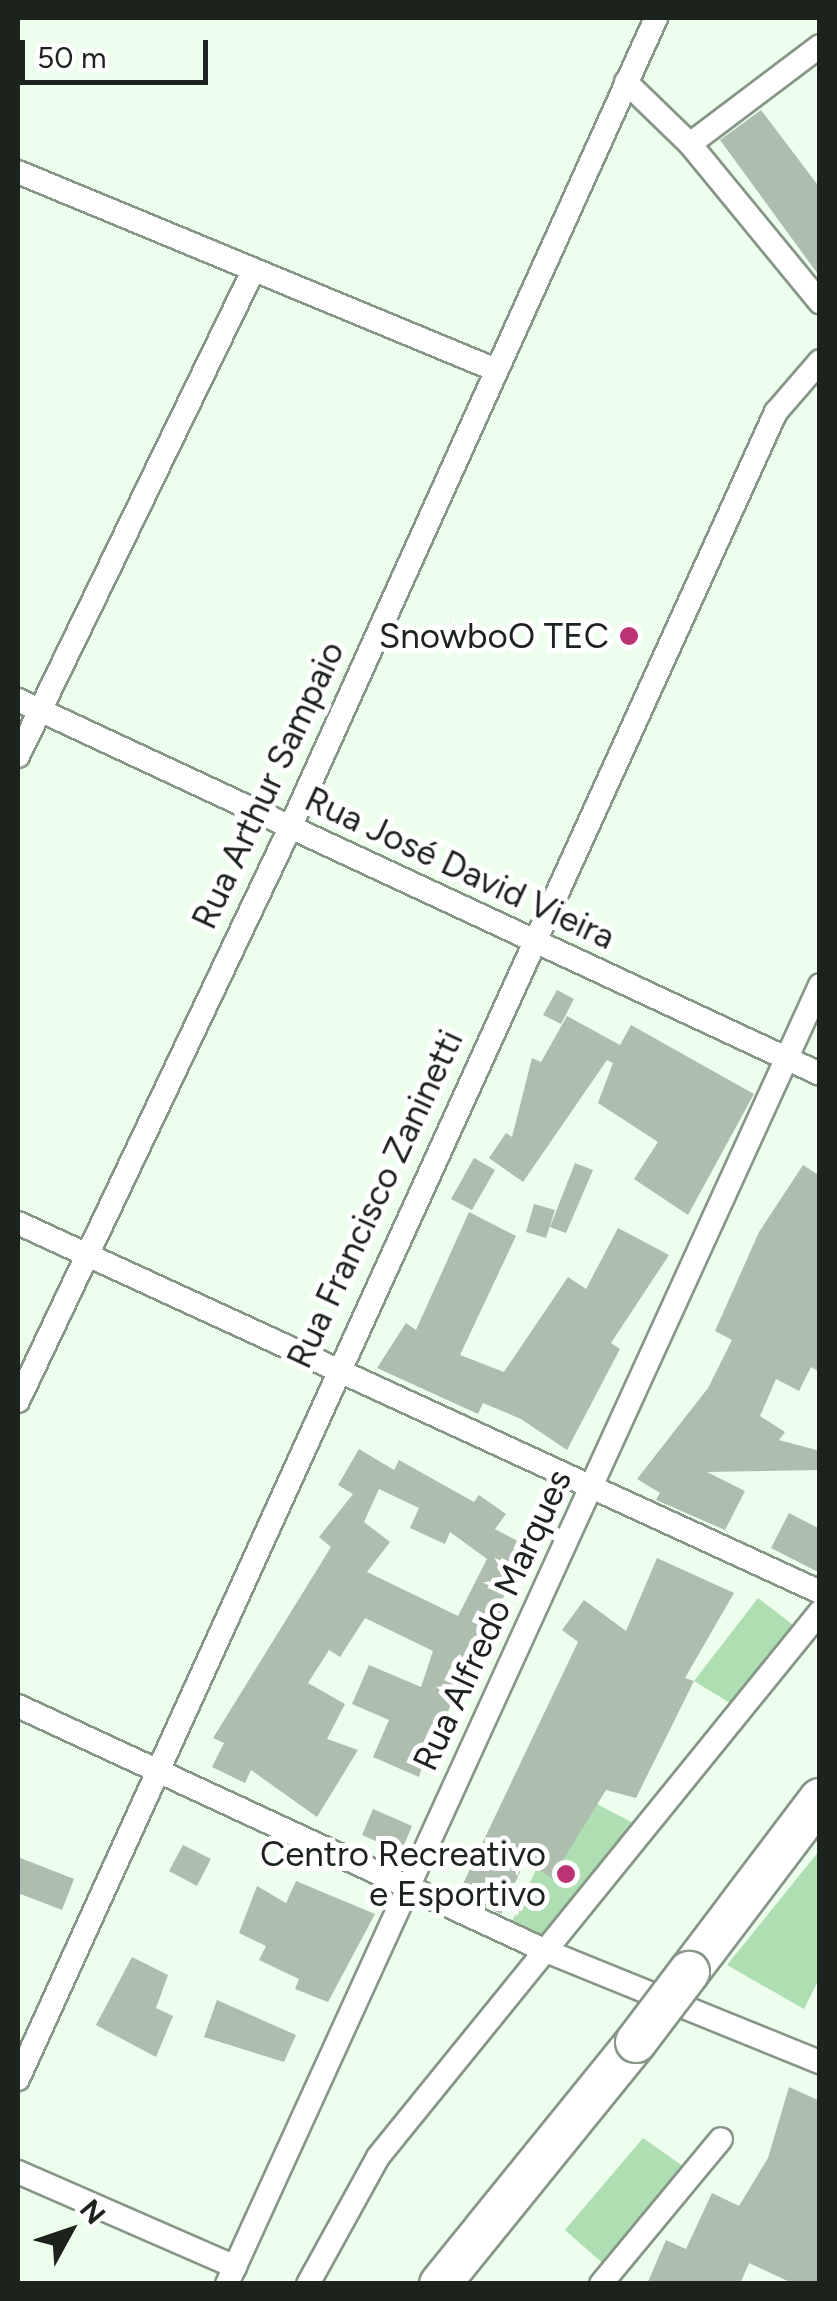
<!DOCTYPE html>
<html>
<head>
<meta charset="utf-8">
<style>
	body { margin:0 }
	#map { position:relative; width:837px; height:2301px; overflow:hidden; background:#edfeed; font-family:Figtree,sans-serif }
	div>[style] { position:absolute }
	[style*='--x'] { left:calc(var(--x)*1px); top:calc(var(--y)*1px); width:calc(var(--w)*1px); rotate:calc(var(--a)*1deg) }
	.green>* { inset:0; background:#aedeb2 }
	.building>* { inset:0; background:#adbdae }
	.roads { filter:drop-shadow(2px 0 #869687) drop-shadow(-2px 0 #869687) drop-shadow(0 2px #869687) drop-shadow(0 -2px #869687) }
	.street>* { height:22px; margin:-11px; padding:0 11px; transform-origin:11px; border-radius:11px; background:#fff }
	.highway>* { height:40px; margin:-20px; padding:0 20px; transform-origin:20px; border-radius:20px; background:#fff }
	.bridges { filter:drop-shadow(2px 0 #869687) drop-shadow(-2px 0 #869687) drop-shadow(0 2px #869687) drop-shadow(0 -2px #869687) }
	.highway-bridge>* { height:40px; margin:-20px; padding:0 20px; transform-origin:20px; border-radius:20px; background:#fff }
	.dots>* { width:28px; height:28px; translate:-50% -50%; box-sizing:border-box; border:5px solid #fff; border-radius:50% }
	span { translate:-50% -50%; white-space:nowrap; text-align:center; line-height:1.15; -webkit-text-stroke:10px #fff; paint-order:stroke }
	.poi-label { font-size:35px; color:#1c221c }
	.right { translate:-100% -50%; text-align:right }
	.street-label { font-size:35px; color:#1c221c }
	.frame { position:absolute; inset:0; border:20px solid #1c221c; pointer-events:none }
	.north { position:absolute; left:20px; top:2181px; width:100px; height:100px; -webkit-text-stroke:8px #fff; paint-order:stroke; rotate:50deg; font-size:28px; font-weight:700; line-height:40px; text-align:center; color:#1c221c }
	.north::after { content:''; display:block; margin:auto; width:35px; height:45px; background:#1c221c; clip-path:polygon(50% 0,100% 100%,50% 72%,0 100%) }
	.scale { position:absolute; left:20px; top:40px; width:188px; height:45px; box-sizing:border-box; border:5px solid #1c221c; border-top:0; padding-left:12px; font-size:30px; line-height:35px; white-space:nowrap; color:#1c221c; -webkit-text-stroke:8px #fff; paint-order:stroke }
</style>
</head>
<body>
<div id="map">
	<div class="green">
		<div style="clip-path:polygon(758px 1598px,793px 1625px,730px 1703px,694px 1681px)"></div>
		<div style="clip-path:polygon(572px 1791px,637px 1825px,544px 1942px,511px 1924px)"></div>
		<div style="clip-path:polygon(819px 1851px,819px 1979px,804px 2009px,727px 1965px)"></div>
		<div style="clip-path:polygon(643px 2138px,687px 2169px,607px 2267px,565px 2230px)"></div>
	</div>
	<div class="building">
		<div style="clip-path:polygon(761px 110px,820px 188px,820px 277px,720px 140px)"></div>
		<div style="clip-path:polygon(557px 990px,574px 999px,561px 1024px,543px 1015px)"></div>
		<div style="clip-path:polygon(567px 1016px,620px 1045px,631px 1025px,754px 1094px,688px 1215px,634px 1179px,658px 1142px,598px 1103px,613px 1063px,607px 1060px,523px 1182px,489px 1158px,506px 1133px,512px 1137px,532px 1058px,541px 1062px)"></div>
		<div style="clip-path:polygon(474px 1158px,495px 1170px,472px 1210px,451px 1199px)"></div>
		<div style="clip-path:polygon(575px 1163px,593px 1170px,566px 1233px,550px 1227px)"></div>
		<div style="clip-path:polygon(803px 1165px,820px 1176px,820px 1372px,811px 1367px,799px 1391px,776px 1379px,760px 1416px,785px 1432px,779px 1440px,820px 1451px,820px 1470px,707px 1472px,745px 1491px,725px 1530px,656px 1500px,660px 1493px,637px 1479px,708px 1388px,732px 1340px,715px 1331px,759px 1232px)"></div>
		<div style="clip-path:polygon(534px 1204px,555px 1210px,546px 1238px,526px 1232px)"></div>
		<div style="clip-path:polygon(469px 1212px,516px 1236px,460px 1355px,504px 1372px,568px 1277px,586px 1289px,618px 1228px,669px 1255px,611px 1343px,620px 1349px,567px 1450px,521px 1419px,483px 1403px,478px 1414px,377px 1368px,406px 1323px,416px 1330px)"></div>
		<div style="clip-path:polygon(evenodd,359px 1449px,394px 1470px,399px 1460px,474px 1502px,479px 1495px,506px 1514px,495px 1529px,529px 1547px,501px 1602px,509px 1606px,460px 1707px,451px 1703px,441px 1733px,433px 1730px,419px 1777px,373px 1757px,389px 1720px,352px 1704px,369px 1665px,421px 1687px,433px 1651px,365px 1618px,340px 1657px,329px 1650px,308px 1683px,345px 1704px,327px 1739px,358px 1750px,317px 1817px,251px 1770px,245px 1783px,212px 1767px,224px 1743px,213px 1738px,331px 1547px,319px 1537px,353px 1494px,338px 1485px,359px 1449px,379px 1489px,419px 1508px,410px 1528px,445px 1544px,450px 1532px,487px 1559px,458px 1616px,367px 1572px,390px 1542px,364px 1522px,379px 1489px)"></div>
		<div style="clip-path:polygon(789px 1513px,820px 1529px,820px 1573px,771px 1548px)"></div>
		<div style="clip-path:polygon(657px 1558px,734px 1593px,685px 1678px,694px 1681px,636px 1798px,606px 1790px,552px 1878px,525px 1861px,501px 1914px,486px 1907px,461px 1888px,578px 1642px,562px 1630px,584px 1600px,626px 1631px)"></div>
		<div style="clip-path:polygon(373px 1809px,412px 1826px,401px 1852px,362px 1835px)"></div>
		<div style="clip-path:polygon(183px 1845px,211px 1859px,197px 1886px,169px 1871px)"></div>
		<div style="clip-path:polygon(18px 1857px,74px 1879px,62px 1910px,18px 1893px)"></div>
		<div style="clip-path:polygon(296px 1881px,375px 1914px,328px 2002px,295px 1989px,299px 1979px,259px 1960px,266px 1946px,239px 1933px,257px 1886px,286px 1903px)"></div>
		<div style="clip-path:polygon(132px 1957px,168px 1975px,156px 2008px,173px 2016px,156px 2057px,96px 2025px)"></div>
		<div style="clip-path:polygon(217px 2000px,296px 2035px,284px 2062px,204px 2037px)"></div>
		<div style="clip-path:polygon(789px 2087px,820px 2101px,820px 2284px,794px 2284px,749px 2263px,740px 2284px,647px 2284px,666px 2240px,686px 2249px,712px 2193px,739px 2206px,768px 2158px)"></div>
	</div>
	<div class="roads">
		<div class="street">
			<div style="--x:626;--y:82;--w:89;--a:44.1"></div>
			<div style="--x:690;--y:144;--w:205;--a:50.6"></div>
			<div style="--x:690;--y:144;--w:163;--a:-37"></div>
			<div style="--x:18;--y:172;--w:517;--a:22.5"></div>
			<div style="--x:18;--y:700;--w:885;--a:25"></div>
			<div style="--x:18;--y:756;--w:539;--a:-64.15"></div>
			<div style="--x:18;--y:1223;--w:883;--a:24.71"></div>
			<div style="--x:18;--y:1401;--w:634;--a:-64.61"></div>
			<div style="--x:290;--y:828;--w:889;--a:-65.68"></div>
			<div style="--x:18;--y:1706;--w:582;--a:24.89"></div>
			<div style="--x:546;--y:1951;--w:296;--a:22.1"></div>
			<div style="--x:18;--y:2079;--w:1831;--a:-65.55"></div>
			<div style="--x:776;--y:412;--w:67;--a:-49.2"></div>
			<div style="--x:18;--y:2172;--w:237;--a:23.6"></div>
			<div style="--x:227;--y:2284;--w:1428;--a:-65.46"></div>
			<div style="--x:308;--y:2284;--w:145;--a:-61.1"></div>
			<div style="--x:378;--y:2157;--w:702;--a:-50.96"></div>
			<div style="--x:601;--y:2284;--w:188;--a:-50.4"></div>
		</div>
		<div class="highway">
			<div style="--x:689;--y:1972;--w:217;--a:-52.9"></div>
			<div style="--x:440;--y:2284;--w:311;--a:-51"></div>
		</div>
	</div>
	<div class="bridges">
		<div class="highway-bridge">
			<div style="--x:636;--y:2042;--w:88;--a:-52.9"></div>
		</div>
	</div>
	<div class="dots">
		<div style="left:629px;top:636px;background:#bb3372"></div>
		<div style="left:566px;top:1874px;background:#bb3372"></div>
	</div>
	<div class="poi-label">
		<span class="right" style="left:609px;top:636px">SnowboO TEC</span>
		<span class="right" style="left:546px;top:1874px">Centro Recreativo<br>e Esportivo</span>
	</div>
	<div class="street-label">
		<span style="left:268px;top:785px;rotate:-65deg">Rua Arthur Sampaio</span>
		<span style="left:460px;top:868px;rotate:25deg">Rua José David Vieira</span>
		<span style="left:375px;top:1199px;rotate:-65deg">Rua Francisco Zaninetti</span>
		<span style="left:492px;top:1620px;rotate:-65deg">Rua Alfredo Marques</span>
	</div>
	<div class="frame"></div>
	<div class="north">N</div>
	<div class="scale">50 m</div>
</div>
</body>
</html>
